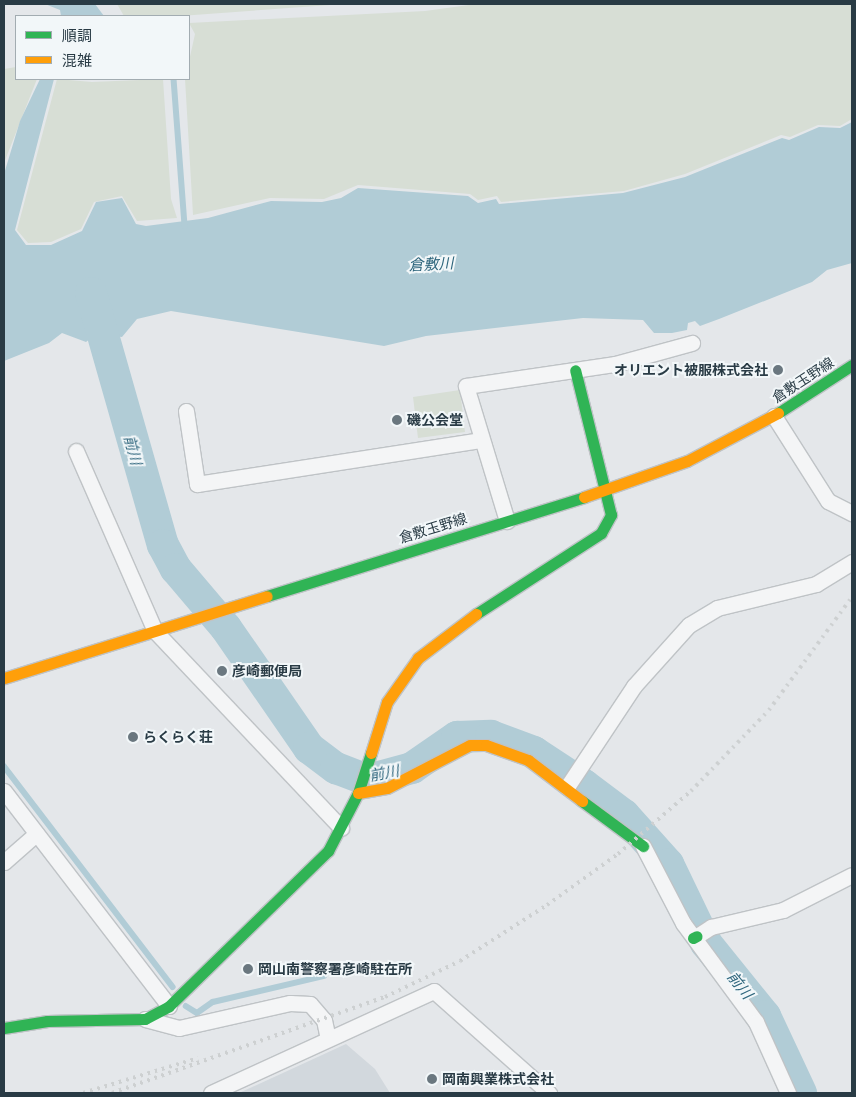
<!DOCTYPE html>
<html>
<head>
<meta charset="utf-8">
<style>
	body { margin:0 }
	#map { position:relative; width:856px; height:1097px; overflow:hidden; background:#e4e7ea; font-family:Inter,"Noto Sans JP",sans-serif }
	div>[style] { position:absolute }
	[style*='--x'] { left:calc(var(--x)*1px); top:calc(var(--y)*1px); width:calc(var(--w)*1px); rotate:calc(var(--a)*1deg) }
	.built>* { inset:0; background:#d2d8dd }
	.green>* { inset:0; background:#d7ded5 }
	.water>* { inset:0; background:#b1ccd6 }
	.stream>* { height:5.5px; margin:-2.75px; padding:0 2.75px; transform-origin:2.75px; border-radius:2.75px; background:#b1ccd6 }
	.river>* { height:32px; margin:-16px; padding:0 16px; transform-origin:16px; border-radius:16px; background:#b1ccd6 }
	.roads { filter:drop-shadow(1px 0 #bfc3c6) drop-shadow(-1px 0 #bfc3c6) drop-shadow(0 1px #bfc3c6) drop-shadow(0 -1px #bfc3c6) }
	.street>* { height:15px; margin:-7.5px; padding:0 7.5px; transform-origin:7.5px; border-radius:7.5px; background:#f4f5f6 }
	.fast>* { height:11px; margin:-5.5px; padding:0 5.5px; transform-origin:5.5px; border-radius:5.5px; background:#30b455 }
	.slow>* { height:11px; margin:-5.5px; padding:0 5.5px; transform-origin:5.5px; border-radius:5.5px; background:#ff9f0a }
	.rail>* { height:4px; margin-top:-2px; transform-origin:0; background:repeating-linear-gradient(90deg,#cdd0d1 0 2.5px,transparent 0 7.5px) }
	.dots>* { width:14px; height:14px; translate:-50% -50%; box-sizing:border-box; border:2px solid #f2f7f9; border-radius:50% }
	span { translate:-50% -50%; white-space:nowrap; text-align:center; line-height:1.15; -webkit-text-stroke:4px #f2f7f9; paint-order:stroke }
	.poi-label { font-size:14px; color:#293b45; font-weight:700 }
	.right { translate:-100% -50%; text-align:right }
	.left { translate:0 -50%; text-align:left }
	.street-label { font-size:14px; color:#293b45 }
	.water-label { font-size:15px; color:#2f667d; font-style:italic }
	.frame { position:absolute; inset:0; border:5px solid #293b45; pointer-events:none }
	.legend { position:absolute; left:15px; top:15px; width:175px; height:65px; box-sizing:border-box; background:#f2f7f9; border:1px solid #a2acb1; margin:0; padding:6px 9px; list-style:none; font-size:15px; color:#293b45 }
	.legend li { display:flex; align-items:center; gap:10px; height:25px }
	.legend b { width:25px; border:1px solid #a2acb1 }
</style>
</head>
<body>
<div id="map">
	<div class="built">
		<div style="clip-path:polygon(346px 1044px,375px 1069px,390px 1093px,239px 1093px)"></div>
	</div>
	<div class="green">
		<div style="clip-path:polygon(117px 4px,344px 4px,180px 16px,124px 16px)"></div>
		<div style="clip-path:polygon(476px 4px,852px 4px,852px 119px,840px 126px,818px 125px,790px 137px,781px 135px,685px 174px,624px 191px,501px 202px,497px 196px,478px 200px,470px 194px,358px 185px,324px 199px,270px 198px,193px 215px,185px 79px,195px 34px,189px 23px,425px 11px)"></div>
		<div style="clip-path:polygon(16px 67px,16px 79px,37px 79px,4px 163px,4px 69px)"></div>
		<div style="clip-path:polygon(57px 79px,92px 82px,163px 79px,171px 199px,177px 218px,137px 221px,122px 196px,94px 202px,81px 229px,51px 242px,28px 243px,17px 230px)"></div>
		<div style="clip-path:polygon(460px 390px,465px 432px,418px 438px,413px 397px)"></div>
	</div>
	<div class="water">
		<div style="clip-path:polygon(45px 4px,95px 4px,104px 16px,61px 16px,60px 10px)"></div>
		<div style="clip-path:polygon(40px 79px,54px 79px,15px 230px,26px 245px,51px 245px,82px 231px,96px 202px,122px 198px,136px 224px,146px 226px,208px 218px,271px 201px,322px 202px,341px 198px,358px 188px,468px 196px,478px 203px,496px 199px,499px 204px,623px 193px,685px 177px,782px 138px,789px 140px,819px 127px,840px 128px,852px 122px,852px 263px,827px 270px,812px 282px,719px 319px,700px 326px,695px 321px,688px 323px,687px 330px,672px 333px,654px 333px,643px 320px,583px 318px,426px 336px,384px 346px,171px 311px,137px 319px,122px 337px,96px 334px,86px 342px,62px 333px,49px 343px,4px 361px,4px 174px,20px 121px)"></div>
	</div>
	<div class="stream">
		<div style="--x:174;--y:79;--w:147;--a:85.7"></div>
		<div style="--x:4;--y:766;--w:278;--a:52.6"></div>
		<div style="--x:186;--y:1006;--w:13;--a:32"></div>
		<div style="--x:197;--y:1013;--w:19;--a:-35"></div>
		<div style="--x:213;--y:1002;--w:114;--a:-13.2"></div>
	</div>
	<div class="river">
		<div style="--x:91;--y:293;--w:262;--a:74.1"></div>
		<div style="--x:163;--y:545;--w:27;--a:62"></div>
		<div style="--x:176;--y:569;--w:77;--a:49.7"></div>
		<div style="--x:226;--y:628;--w:146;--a:55.3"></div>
		<div style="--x:309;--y:748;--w:34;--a:37"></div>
		<div style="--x:336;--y:768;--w:34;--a:21"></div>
		<div style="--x:368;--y:780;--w:46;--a:-15.3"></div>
		<div style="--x:412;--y:768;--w:55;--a:-34.6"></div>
		<div style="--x:457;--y:737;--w:34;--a:-2"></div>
		<div style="--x:491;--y:736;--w:46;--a:20.4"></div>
		<div style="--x:534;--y:752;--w:60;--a:33.4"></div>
		<div style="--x:584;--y:785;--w:50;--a:36.9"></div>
		<div style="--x:624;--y:815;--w:66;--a:48.1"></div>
		<div style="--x:668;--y:864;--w:88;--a:64.3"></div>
		<div style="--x:706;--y:943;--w:94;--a:51.1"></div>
		<div style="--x:765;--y:1016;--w:85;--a:64.9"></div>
	</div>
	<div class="roads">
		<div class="street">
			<div style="--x:186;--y:411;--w:74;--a:81.4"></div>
			<div style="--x:197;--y:484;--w:288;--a:-8.8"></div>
			<div style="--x:774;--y:416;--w:101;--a:57.6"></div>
			<div style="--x:828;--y:501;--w:27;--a:27"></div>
			<div style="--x:76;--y:451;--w:197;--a:66.3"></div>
			<div style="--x:155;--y:631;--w:271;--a:46.6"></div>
			<div style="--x:507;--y:521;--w:141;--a:-106.9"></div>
			<div style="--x:466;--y:386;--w:151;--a:-8.4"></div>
			<div style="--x:615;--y:364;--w:80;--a:-15.3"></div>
			<div style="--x:567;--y:787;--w:121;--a:-56.4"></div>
			<div style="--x:634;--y:686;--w:82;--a:-48"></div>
			<div style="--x:689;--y:625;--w:33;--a:-31"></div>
			<div style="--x:717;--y:608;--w:102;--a:-13.6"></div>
			<div style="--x:816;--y:584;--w:42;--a:-31.4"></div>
			<div style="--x:4;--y:791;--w:271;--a:52.5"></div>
			<div style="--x:643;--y:846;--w:87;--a:62.5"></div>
			<div style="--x:683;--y:923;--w:123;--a:53.6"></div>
			<div style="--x:756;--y:1022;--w:78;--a:65.7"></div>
			<div style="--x:4;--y:862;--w:43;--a:-41.2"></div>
			<div style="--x:697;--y:936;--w:17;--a:-33"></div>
			<div style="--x:711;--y:927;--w:74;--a:-13.3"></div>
			<div style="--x:783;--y:910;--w:77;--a:-26.9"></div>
			<div style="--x:145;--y:1019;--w:35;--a:15"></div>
			<div style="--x:179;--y:1028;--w:114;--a:-12.7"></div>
			<div style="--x:290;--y:1003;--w:20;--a:3"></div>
			<div style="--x:310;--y:1004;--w:21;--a:49"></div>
			<div style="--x:324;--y:1020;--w:19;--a:78"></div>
			<div style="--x:211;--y:1093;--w:245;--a:-24.6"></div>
			<div style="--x:434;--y:991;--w:154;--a:41.6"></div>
		</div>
		<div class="fast">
			<div style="--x:778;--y:413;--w:88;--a:-33"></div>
			<div style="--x:267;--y:596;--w:332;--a:-17.3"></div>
			<div style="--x:476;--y:614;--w:149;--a:-32.9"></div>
			<div style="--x:601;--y:533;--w:21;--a:-61"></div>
			<div style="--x:611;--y:515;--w:149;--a:-103.9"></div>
			<div style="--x:582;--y:801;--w:76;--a:36.4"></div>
			<div style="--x:693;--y:938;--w:4;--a:-27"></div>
			<div style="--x:4;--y:1028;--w:44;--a:-9.2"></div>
			<div style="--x:47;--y:1021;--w:98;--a:-1.2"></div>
			<div style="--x:145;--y:1019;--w:27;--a:-28"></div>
			<div style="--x:169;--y:1006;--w:222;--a:-44.3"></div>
			<div style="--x:328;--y:851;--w:65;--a:-62.7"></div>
			<div style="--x:358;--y:793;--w:42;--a:-72"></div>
		</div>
		<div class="slow">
			<div style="--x:584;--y:497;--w:109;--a:-19.3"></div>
			<div style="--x:687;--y:461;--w:103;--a:-27.8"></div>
			<div style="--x:4;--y:678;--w:275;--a:-17.3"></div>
			<div style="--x:371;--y:753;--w:53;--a:-72.6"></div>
			<div style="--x:387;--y:702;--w:54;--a:-54.8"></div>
			<div style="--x:418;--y:658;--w:73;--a:-37.2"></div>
			<div style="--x:358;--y:793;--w:29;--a:-10"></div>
			<div style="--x:387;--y:788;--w:93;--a:-27.4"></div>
			<div style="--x:470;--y:745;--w:16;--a:0"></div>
			<div style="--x:486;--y:745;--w:45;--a:19.7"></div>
			<div style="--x:528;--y:760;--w:68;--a:37.2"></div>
		</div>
	</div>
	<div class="rail">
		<div style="--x:83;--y:1093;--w:120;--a:-16.9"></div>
		<div style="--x:112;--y:1093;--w:289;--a:-19.4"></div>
		<div style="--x:385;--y:997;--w:83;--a:-25.6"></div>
		<div style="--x:460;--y:961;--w:103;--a:-32.8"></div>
		<div style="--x:547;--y:905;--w:87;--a:-35.7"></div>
		<div style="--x:618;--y:854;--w:96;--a:-40.8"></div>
		<div style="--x:691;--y:791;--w:112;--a:-46.1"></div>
		<div style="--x:769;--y:710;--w:140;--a:-53.7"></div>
	</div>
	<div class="dots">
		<div style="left:778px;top:370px;background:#6a777f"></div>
		<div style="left:397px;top:420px;background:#6a777f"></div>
		<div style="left:222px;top:671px;background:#6a777f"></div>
		<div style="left:133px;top:737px;background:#6a777f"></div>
		<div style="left:248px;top:969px;background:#6a777f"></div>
		<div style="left:432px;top:1079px;background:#6a777f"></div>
	</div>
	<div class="poi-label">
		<span class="right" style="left:768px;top:370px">オリエント被服株式会社</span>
		<span class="left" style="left:407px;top:420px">磯公会堂</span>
		<span class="left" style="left:232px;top:671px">彦崎郵便局</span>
		<span class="left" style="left:143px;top:737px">らくらく荘</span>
		<span class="left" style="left:258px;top:969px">岡山南警察署彦崎駐在所</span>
		<span class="left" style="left:442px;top:1079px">岡南興業株式会社</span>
	</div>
	<div class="street-label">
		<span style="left:803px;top:380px;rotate:-33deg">倉敷玉野線</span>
		<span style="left:433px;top:528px;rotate:-17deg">倉敷玉野線</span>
	</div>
	<div class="water-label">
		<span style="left:431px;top:264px;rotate:-3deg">倉敷川</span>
		<span style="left:133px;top:450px;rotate:75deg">前川</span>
		<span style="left:384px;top:773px;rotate:-11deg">前川</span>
		<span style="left:740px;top:985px;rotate:51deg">前川</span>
	</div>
	<div class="frame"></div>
	<ul class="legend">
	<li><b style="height:6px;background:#30b455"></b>順調</li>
	<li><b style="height:6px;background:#ff9f0a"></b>混雑</li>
	</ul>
</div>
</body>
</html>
